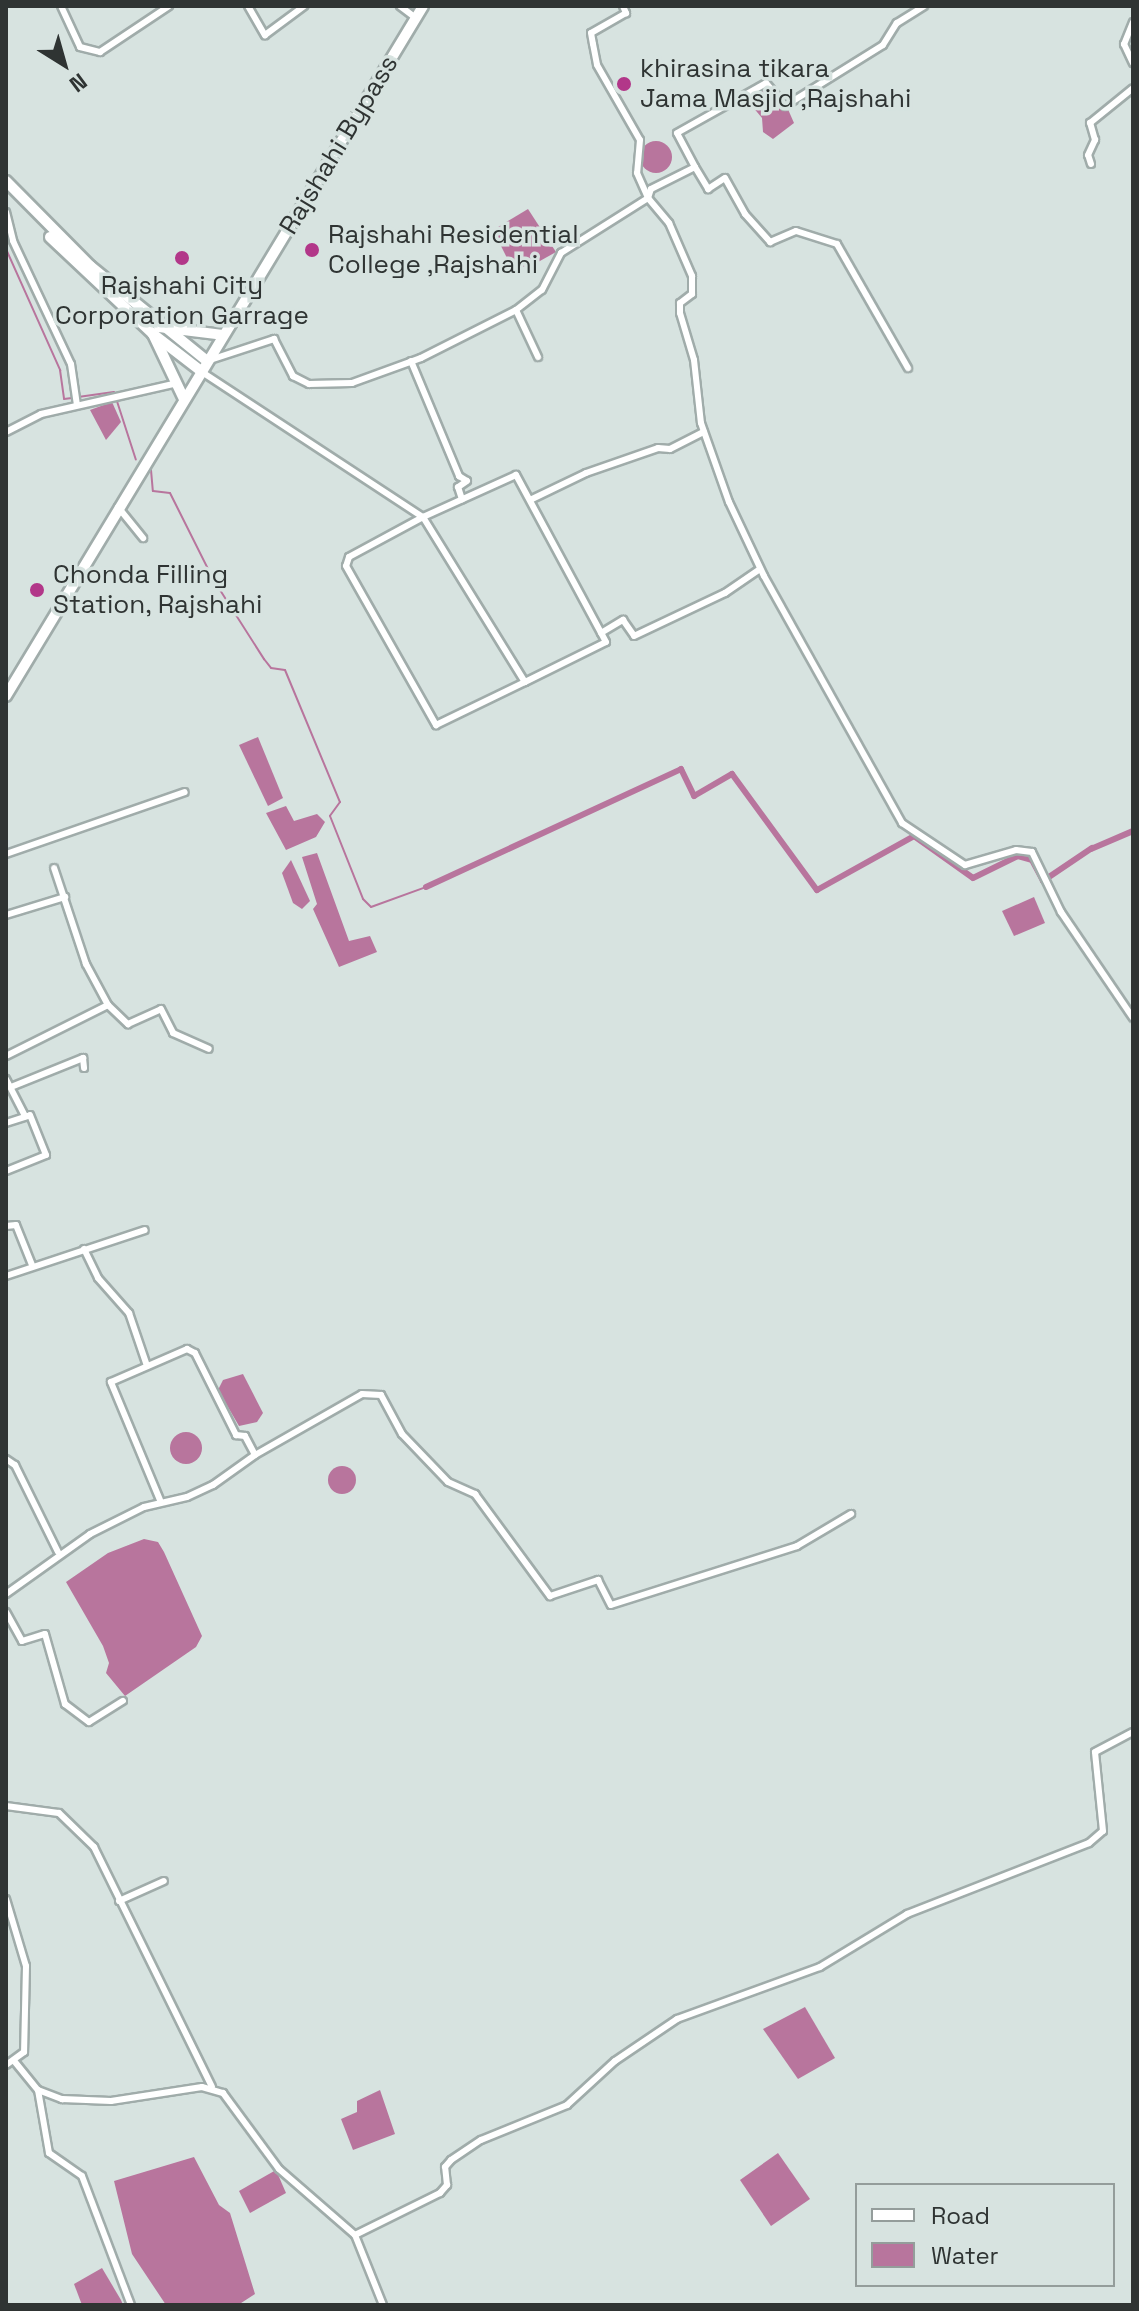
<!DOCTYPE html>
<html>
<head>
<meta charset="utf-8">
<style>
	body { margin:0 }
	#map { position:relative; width:1139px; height:2311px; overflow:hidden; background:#d7e3e0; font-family:"Space Grotesk",sans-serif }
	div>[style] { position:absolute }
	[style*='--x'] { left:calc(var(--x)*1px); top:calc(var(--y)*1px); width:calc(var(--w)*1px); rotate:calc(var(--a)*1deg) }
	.water>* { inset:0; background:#b8759d }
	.round { border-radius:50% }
	.stream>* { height:2px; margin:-1px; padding:0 1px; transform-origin:1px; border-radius:1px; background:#b8759d }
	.canal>* { height:6px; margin:-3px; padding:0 3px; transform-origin:3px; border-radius:3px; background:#b8759d }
	.roads { filter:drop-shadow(2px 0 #a0acaa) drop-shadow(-2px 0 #a0acaa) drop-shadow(0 2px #a0acaa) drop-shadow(0 -2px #a0acaa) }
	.minor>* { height:6px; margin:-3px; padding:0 3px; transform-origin:3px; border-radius:3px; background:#fff }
	.primary>* { height:10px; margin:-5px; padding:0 5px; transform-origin:5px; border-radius:5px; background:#fff }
	.trunk>* { height:10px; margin:-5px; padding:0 5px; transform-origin:5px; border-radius:5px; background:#fff }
	.dots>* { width:22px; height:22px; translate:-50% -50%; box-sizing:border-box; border:4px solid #d7e3e0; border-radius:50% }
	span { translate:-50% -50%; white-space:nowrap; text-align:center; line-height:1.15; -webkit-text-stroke:7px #d7e3e0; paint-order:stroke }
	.poi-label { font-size:26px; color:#2f3433 }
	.left { translate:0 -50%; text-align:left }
	.street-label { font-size:26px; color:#2f3433 }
	.frame { position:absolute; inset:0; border:8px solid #2f3433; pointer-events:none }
	.legend { position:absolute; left:855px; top:2183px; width:260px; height:104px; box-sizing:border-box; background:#d7e3e0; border:2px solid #949d9b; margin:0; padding:10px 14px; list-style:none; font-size:24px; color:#2f3433 }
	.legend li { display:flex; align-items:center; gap:16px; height:40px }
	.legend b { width:40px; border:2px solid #949d9b }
	.north { position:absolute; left:24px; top:24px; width:80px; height:80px; -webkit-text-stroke:6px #d7e3e0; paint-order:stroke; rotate:143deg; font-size:22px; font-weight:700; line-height:32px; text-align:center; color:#2f3433 }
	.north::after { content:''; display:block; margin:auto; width:28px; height:36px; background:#2f3433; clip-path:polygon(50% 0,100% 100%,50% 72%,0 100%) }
</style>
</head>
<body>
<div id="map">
	<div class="water">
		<div style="clip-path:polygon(767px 88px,787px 107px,794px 123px,773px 139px,763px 132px,762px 118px,752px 106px,755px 95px)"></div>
		<div class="round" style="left:640px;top:141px;width:32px;height:32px"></div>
		<div style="clip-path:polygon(528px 209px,556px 252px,531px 266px,512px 268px,493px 230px)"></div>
		<div style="clip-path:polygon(112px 402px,121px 422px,106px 440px,90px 410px)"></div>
		<div style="clip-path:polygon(258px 737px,283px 798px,268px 806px,239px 745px)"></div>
		<div style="clip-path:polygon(286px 806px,294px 821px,317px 814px,325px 822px,316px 837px,286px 850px,266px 813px)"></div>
		<div style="clip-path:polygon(317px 853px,349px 941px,370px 936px,377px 952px,339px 967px,313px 909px,317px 904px,302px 857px)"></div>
		<div style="clip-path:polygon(291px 860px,310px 901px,302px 909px,293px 903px,282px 873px)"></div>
		<div style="clip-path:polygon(1034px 897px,1045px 923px,1014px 936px,1002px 911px)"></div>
		<div style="clip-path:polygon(243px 1374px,263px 1413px,257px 1422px,239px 1426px,218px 1390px,223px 1380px)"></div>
		<div class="round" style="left:170px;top:1432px;width:32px;height:32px"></div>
		<div class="round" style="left:328px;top:1466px;width:28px;height:28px"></div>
		<div style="clip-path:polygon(144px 1539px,158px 1542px,164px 1552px,202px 1636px,196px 1647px,125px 1696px,106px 1673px,109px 1663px,103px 1646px,66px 1582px,108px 1553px)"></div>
		<div style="clip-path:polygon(805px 2007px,835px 2058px,798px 2079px,763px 2029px)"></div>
		<div style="clip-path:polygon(380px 2090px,395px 2134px,353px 2150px,341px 2119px,357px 2112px,357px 2101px)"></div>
		<div style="clip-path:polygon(778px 2153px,810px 2199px,771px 2226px,740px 2180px)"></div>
		<div style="clip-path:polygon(194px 2157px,219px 2205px,230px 2213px,255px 2294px,238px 2305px,166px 2305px,132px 2254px,114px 2181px)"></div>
		<div style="clip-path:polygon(276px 2170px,286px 2193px,250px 2213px,239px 2191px)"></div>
		<div style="clip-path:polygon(102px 2268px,121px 2300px,123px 2305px,82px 2305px,74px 2284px)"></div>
	</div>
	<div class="stream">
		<div style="--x:6;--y:249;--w:133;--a:65.9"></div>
		<div style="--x:60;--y:370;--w:29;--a:82"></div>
		<div style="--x:64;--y:399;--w:8;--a:-7"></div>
		<div style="--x:78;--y:397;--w:36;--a:-8"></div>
		<div style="--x:114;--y:392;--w:71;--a:72.1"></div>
		<div style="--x:151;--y:470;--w:21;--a:85"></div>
		<div style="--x:153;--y:491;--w:17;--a:7"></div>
		<div style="--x:170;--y:493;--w:96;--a:63.4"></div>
		<div style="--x:213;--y:579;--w:95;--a:57.5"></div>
		<div style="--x:264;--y:659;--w:11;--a:52"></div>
		<div style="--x:271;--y:668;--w:14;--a:8"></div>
		<div style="--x:285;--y:670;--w:143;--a:67.4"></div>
		<div style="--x:340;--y:802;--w:17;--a:126"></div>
		<div style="--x:330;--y:816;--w:89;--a:68.3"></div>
		<div style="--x:363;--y:899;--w:11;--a:45"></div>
		<div style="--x:371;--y:907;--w:59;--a:-20"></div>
	</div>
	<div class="canal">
		<div style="--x:1091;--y:849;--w:46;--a:-23.2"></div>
		<div style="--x:426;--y:887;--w:281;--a:-24.8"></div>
		<div style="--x:681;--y:769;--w:30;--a:64"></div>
		<div style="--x:694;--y:796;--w:44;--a:-30.1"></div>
		<div style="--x:732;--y:774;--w:144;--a:53.8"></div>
		<div style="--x:817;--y:890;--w:111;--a:-29.1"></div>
		<div style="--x:914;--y:836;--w:72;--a:35.4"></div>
		<div style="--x:973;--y:878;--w:50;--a:-26.1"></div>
		<div style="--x:1018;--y:856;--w:15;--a:16"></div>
		<div style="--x:1032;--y:860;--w:24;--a:62"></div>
		<div style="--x:1043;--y:881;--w:59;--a:-34"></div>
	</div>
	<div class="roads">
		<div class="minor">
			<div style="--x:61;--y:6;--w:45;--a:65.1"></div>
			<div style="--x:80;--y:47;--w:21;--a:14"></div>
			<div style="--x:100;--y:52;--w:83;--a:-33.7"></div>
			<div style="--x:248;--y:6;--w:34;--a:60"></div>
			<div style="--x:265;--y:35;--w:49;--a:-36.6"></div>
			<div style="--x:400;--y:6;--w:20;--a:37"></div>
			<div style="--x:623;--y:6;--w:8;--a:67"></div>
			<div style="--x:626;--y:13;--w:40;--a:150.3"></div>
			<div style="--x:591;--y:33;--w:11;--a:80"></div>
			<div style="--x:593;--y:44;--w:21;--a:79"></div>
			<div style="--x:597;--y:65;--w:86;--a:60.2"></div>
			<div style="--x:640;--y:140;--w:33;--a:95"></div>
			<div style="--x:637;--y:173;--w:27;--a:66"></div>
			<div style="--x:1133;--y:22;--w:24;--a:112"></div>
			<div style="--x:1124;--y:44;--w:21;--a:65"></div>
			<div style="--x:1091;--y:164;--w:9;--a:-108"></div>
			<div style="--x:1088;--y:155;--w:17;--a:-65"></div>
			<div style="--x:1095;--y:140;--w:18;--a:-106"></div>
			<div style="--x:1090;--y:123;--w:55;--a:-39.1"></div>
			<div style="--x:695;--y:167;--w:26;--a:59"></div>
			<div style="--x:708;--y:189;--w:20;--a:-33"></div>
			<div style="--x:725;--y:178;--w:41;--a:60.9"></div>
			<div style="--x:745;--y:214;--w:38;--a:48"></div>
			<div style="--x:770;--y:242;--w:28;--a:-23"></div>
			<div style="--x:796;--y:231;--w:43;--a:17.6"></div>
			<div style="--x:837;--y:244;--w:143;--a:60.2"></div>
			<div style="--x:648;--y:198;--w:9;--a:-72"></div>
			<div style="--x:651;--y:189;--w:49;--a:-26.6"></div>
			<div style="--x:695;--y:167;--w:38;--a:-118"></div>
			<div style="--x:677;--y:133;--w:102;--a:-29.3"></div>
			<div style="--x:766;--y:83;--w:30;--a:50"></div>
			<div style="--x:785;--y:106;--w:115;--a:-31.9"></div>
			<div style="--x:883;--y:45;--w:26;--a:-58"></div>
			<div style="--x:897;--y:23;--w:32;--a:-32"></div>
			<div style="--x:6;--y:212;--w:30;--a:76"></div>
			<div style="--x:13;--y:241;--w:136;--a:64.8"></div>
			<div style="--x:71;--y:364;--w:41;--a:81.7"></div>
			<div style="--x:516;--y:310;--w:52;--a:64.9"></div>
			<div style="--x:207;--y:361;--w:71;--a:-18.2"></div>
			<div style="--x:274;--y:339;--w:42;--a:62.8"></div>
			<div style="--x:293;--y:376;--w:18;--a:27"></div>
			<div style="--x:309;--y:384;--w:43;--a:-1.3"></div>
			<div style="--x:352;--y:383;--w:73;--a:-19.9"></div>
			<div style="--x:421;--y:358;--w:106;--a:-26.8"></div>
			<div style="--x:516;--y:310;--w:33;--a:-38"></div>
			<div style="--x:542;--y:290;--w:42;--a:-62.8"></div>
			<div style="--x:561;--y:253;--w:103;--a:-32.3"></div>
			<div style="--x:648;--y:198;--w:33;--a:50"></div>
			<div style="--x:669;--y:223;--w:58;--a:66.5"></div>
			<div style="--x:692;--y:276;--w:18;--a:90"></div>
			<div style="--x:692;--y:294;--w:15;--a:143"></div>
			<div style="--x:680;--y:303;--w:10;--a:90"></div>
			<div style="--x:680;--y:313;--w:49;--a:73.4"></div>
			<div style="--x:694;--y:360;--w:63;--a:83.7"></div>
			<div style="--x:701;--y:423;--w:84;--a:70.5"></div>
			<div style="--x:729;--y:502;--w:82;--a:64.7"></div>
			<div style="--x:764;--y:576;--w:283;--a:60.8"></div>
			<div style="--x:902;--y:823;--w:76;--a:33.7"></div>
			<div style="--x:965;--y:865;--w:53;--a:-16.4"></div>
			<div style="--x:1016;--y:850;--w:16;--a:7"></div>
			<div style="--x:1032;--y:852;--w:67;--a:64.2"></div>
			<div style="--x:1061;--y:912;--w:128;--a:55.8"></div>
			<div style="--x:411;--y:361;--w:125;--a:67.3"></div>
			<div style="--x:459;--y:476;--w:9;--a:32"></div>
			<div style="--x:467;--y:481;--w:11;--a:146"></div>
			<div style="--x:458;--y:487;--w:13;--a:72"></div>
			<div style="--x:202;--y:372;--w:264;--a:33.3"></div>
			<div style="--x:423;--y:517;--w:84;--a:151.6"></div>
			<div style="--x:349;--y:557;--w:9;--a:108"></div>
			<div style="--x:346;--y:566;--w:183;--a:60.5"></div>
			<div style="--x:436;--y:725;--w:99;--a:-25.8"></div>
			<div style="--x:525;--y:682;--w:90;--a:-26.3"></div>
			<div style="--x:606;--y:642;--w:190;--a:-118.3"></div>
			<div style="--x:516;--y:475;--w:102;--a:155.7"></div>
			<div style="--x:423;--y:517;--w:194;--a:58.3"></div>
			<div style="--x:6;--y:432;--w:39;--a:-27"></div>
			<div style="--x:41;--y:414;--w:139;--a:-12.8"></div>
			<div style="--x:530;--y:500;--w:62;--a:-25.7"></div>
			<div style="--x:586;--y:473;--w:76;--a:-19.1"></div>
			<div style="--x:658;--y:448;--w:12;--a:5"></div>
			<div style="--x:670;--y:449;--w:38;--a:-27"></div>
			<div style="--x:118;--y:507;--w:40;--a:51"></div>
			<div style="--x:601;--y:633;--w:26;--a:-31"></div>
			<div style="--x:623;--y:620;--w:19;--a:55"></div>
			<div style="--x:634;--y:636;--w:101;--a:-25.3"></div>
			<div style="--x:725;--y:593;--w:42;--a:-34.4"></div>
			<div style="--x:6;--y:854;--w:189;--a:-19.1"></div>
			<div style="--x:6;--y:915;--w:62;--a:-17"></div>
			<div style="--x:108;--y:1005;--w:28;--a:44"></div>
			<div style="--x:128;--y:1024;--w:36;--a:-24"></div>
			<div style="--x:161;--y:1009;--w:27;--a:63"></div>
			<div style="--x:173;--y:1033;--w:39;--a:24"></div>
			<div style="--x:6;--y:1056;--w:114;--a:-26.6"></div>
			<div style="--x:108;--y:1005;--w:47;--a:-118.2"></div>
			<div style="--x:86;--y:964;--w:101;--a:-108.4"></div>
			<div style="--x:6;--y:1079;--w:42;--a:62.8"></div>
			<div style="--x:11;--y:1087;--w:78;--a:-21.9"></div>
			<div style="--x:83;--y:1058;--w:10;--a:84"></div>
			<div style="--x:6;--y:1123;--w:25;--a:-18"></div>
			<div style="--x:30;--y:1115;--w:43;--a:68.2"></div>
			<div style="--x:46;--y:1155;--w:43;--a:158.2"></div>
			<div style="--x:6;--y:1226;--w:10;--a:-6"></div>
			<div style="--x:16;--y:1225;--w:43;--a:68.2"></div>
			<div style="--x:84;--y:1249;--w:32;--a:64"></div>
			<div style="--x:98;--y:1278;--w:47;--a:48.5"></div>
			<div style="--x:129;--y:1313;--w:56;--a:71.2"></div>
			<div style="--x:6;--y:1276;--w:146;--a:-18.3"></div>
			<div style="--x:6;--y:1459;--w:11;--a:34"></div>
			<div style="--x:15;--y:1465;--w:97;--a:63.7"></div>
			<div style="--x:160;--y:1500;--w:128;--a:-112.6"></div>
			<div style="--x:111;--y:1382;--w:83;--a:-23.5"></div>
			<div style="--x:187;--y:1349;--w:9;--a:27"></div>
			<div style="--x:195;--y:1353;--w:92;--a:63.4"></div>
			<div style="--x:236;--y:1435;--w:9;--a:6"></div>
			<div style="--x:245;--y:1436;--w:21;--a:62"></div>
			<div style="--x:6;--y:1594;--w:103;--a:-35.5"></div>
			<div style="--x:90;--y:1534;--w:60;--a:-26.6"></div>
			<div style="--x:144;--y:1507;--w:44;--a:-13.1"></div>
			<div style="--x:187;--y:1497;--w:29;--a:-25"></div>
			<div style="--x:213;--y:1485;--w:52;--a:-35.5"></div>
			<div style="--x:255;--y:1455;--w:123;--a:-29.7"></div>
			<div style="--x:362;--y:1394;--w:19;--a:3"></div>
			<div style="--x:381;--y:1395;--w:44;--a:61.7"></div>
			<div style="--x:402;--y:1434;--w:66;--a:46.2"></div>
			<div style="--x:448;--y:1482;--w:30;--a:24"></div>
			<div style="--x:475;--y:1494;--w:127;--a:53.7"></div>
			<div style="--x:550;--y:1596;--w:51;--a:-18.4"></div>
			<div style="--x:598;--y:1580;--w:28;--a:63"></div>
			<div style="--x:611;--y:1605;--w:195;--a:-17.6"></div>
			<div style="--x:797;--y:1546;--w:63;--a:-30.7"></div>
			<div style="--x:6;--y:1612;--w:33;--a:61"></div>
			<div style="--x:22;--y:1641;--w:24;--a:-17"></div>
			<div style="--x:45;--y:1634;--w:73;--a:74.1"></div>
			<div style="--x:65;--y:1704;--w:30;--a:37"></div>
			<div style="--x:89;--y:1722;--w:40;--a:-32"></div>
			<div style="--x:6;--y:1806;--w:53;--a:7.5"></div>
			<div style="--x:59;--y:1813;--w:49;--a:44.2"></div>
			<div style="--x:94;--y:1847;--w:267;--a:63.8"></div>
			<div style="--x:6;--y:1899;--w:70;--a:73.4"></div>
			<div style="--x:26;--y:1966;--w:86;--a:91.3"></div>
			<div style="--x:24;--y:2052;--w:22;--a:144"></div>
			<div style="--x:119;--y:1901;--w:49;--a:-24"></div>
			<div style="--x:15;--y:2062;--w:36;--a:51"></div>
			<div style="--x:38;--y:2090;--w:26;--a:21"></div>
			<div style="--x:62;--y:2099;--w:49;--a:2.3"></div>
			<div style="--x:111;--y:2101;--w:92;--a:-8.7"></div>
			<div style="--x:202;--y:2087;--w:22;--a:16"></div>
			<div style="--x:223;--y:2093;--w:94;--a:53.6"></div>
			<div style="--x:279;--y:2169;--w:101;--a:41"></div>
			<div style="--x:355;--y:2235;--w:75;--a:68.2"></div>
			<div style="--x:38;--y:2090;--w:64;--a:80.1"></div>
			<div style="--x:49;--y:2153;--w:40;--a:34.9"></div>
			<div style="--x:82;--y:2176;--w:138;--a:69.2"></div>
			<div style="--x:355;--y:2235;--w:95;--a:-26.3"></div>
			<div style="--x:440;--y:2193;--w:11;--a:-49"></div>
			<div style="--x:447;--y:2185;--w:18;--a:-96"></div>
			<div style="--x:445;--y:2167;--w:9;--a:-49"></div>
			<div style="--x:451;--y:2160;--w:36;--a:-34"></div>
			<div style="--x:481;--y:2140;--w:93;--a:-22.1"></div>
			<div style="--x:567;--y:2105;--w:65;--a:-42.5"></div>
			<div style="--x:615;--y:2061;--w:75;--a:-34.1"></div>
			<div style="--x:677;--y:2019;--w:152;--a:-20"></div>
			<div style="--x:820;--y:1967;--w:102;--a:-31.3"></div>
			<div style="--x:907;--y:1914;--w:195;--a:-21.3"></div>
			<div style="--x:1089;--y:1843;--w:18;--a:-41"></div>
			<div style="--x:1103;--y:1831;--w:79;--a:-95.8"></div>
			<div style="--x:1095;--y:1752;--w:43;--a:-27.8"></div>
		</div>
		<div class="primary">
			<div style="--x:6;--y:181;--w:120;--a:45.3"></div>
			<div style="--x:90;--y:266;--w:151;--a:39.1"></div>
			<div style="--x:50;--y:237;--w:141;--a:43.3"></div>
			<div style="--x:153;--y:334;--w:61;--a:37.6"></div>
		</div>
		<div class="trunk">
			<div style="--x:159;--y:327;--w:64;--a:7.1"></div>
			<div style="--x:153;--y:334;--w:72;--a:64.5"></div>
			<div style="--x:6;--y:696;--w:806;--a:-58.85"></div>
		</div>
	</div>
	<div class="dots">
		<div style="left:624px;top:84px;background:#b23789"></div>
		<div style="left:312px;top:250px;background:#b23789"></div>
		<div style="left:182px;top:258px;background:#b23789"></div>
		<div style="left:37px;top:590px;background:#b23789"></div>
	</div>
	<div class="poi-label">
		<span class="left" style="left:640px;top:84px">khirasina tikara<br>Jama Masjid ,Rajshahi</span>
		<span class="left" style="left:328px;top:250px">Rajshahi Residential<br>College ,Rajshahi</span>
		<span style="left:182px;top:301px">Rajshahi City<br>Corporation Garrage</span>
		<span class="left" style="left:53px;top:590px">Chonda Filling<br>Station, Rajshahi</span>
	</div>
	<div class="street-label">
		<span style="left:339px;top:145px;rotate:-59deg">Rajshahi Bypass</span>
	</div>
	<div class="frame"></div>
	<ul class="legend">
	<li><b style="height:10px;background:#fff"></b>Road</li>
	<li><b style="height:22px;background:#b8759d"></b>Water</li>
	</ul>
	<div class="north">N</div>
</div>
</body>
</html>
